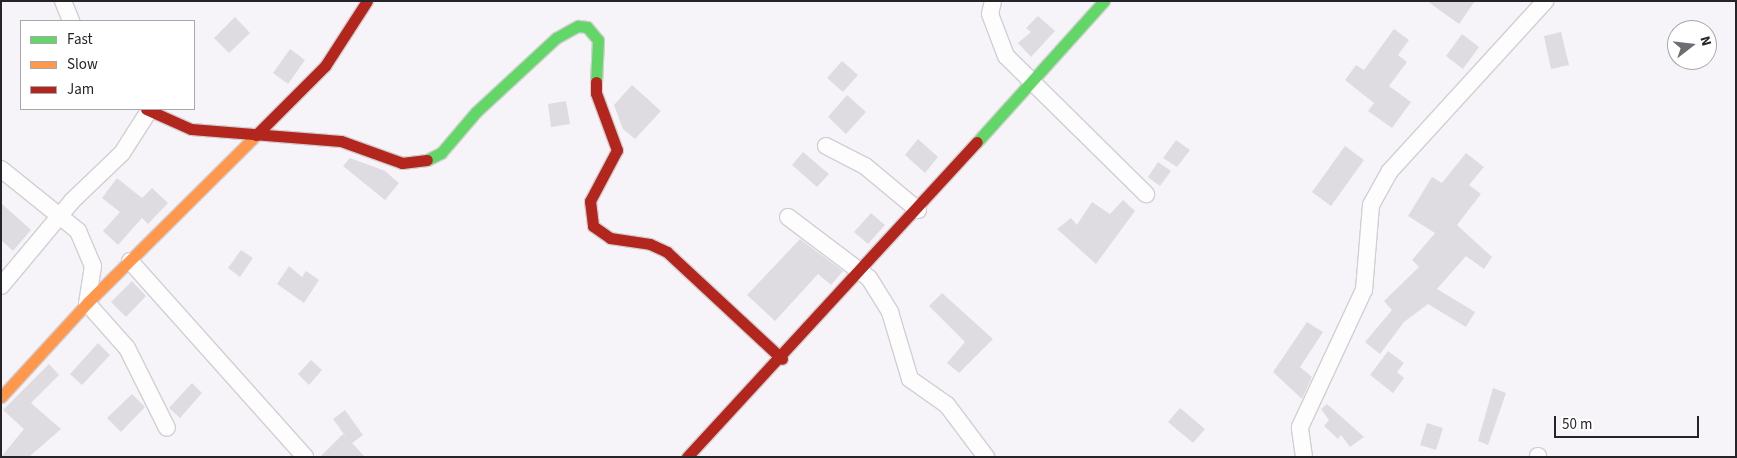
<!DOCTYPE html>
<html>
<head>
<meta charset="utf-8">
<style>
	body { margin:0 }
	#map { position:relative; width:1737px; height:458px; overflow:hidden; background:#f7f4f9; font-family:"Source Sans 3",sans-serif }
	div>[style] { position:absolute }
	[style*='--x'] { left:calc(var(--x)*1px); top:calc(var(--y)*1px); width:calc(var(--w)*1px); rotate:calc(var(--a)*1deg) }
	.building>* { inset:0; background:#dedce1 }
	.roads { filter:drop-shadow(1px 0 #d2cfd3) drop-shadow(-1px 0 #d2cfd3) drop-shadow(0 1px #d2cfd3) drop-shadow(0 -1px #d2cfd3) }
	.street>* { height:16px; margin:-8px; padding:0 8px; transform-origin:8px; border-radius:8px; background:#fefdfe }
	.fast>* { height:11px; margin:-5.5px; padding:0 5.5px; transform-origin:5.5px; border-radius:5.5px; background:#63d668 }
	.slow>* { height:11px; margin:-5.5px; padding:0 5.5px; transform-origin:5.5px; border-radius:5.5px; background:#ff974d }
	.jam>* { height:11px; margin:-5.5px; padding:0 5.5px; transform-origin:5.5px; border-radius:5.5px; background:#b3261e }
	span { translate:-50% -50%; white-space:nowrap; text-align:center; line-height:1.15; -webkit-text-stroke:4px #fff; paint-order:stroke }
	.frame { position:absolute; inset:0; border:2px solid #262428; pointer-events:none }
	.legend { position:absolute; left:20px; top:20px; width:175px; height:90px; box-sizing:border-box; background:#fff; border:1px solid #a8a7a9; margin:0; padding:6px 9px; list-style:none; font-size:15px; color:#262428 }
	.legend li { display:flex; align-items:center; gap:10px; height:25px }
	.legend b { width:25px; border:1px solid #a8a7a9 }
	.north { position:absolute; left:1667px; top:20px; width:50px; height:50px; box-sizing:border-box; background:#fff; border:1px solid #a8a7a9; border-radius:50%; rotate:74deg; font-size:14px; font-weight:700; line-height:20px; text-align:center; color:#262428 }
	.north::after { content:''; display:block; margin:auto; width:18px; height:22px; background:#6f6d71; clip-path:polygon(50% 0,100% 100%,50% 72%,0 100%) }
	.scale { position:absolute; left:1554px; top:416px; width:145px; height:22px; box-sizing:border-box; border:2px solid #262428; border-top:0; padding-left:6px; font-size:15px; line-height:18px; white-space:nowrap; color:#262428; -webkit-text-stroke:4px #fff; paint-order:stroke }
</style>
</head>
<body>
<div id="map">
	<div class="building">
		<div style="clip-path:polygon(1427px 1px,1475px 1px,1459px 24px)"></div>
		<div style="clip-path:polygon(1038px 16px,1055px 31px,1031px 57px,1018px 43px,1031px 32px,1026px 28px)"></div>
		<div style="clip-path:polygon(235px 17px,250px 33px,229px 53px,214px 38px)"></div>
		<div style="clip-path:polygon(1394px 29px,1409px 40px,1398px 55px,1407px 62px,1389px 86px,1411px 102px,1392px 128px,1368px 111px,1374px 103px,1345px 80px,1356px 65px,1364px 70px)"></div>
		<div style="clip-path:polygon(1561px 32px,1569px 65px,1551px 69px,1544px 36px)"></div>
		<div style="clip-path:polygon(1462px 34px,1479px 47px,1463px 69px,1446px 56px)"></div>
		<div style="clip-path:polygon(290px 49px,305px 60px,288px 84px,273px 73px)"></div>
		<div style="clip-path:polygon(842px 61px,858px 75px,843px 92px,827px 78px)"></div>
		<div style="clip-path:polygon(632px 85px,661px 111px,635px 139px,623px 129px,614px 105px)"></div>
		<div style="clip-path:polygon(847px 95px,866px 112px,846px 134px,828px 117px)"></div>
		<div style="clip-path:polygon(566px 101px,570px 124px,551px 127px,548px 104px)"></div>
		<div style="clip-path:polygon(918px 139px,938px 157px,925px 173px,905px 155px)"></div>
		<div style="clip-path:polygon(1176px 140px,1190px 150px,1177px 167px,1163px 158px)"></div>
		<div style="clip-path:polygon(1345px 146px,1364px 160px,1331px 206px,1312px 192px)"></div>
		<div style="clip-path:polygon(803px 152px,829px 174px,817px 187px,792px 165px)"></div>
		<div style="clip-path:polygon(1466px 153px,1484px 167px,1469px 185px,1481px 194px,1457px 225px,1492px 257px,1484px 269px,1466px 256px,1437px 289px,1475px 312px,1466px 327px,1428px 304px,1404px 322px,1380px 354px,1365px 342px,1392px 310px,1384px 301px,1419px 267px,1412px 260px,1435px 233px,1408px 216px,1432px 177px,1442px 183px)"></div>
		<div style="clip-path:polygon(350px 158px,385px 171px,399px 183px,385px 200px,343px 166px)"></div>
		<div style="clip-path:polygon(1158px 162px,1171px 171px,1160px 186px,1148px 177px)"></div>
		<div style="clip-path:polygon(117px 178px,142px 198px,152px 188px,168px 203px,148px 224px,142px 218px,118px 245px,103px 231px,120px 212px,102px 198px)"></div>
		<div style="clip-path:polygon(1123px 200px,1135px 211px,1096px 264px,1057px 229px,1071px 218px,1077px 225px,1092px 202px,1110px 214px)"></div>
		<div style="clip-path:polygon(1px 203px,31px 230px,13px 251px,1px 240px)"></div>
		<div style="clip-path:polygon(871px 213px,885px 225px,868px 244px,854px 232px)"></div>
		<div style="clip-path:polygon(800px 239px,843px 271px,831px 285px,818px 274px,775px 321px,747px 295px)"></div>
		<div style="clip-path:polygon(241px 250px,253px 258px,240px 277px,228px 268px)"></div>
		<div style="clip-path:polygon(289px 266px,302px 277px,306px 271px,319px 280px,304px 303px,277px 284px)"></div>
		<div style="clip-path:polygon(132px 281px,146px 296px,126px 317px,111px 302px)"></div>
		<div style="clip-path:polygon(942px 293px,993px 339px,959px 373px,947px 363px,965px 342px,929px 306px)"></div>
		<div style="clip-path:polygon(1307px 322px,1323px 332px,1300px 367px,1312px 377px,1302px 399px,1273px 372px)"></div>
		<div style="clip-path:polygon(98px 343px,110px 355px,82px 385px,70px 374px)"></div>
		<div style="clip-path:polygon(1388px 351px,1404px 363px,1397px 372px,1404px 378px,1393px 393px,1370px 375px)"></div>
		<div style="clip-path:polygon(311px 360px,322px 370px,309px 385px,298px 374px)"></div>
		<div style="clip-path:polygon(49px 364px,59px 375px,31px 403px,61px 429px,29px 457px,1px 457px,24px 429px,3px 410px)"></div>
		<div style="clip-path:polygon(192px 383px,202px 393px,180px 418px,169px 408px)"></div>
		<div style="clip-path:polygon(1493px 388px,1506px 393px,1488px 445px,1478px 441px)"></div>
		<div style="clip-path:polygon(132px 394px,145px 407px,121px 432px,107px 418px)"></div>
		<div style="clip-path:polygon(1327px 404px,1364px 437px,1350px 447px,1341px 435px,1338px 439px,1324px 426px,1329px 420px,1321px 409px)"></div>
		<div style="clip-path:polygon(1180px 408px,1205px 429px,1193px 443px,1168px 422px)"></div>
		<div style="clip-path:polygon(345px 410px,363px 435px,352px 443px,365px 457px,320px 457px,343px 434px,346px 437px,333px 419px)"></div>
		<div style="clip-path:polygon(1427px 423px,1443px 428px,1436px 450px,1420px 445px)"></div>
	</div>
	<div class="roads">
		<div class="street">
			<div style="--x:63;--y:1;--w:22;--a:68"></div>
			<div style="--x:993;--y:1;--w:13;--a:103"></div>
			<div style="--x:990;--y:14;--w:45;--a:69.1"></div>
			<div style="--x:1006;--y:56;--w:197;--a:44.6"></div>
			<div style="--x:826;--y:146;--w:44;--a:27.1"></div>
			<div style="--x:865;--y:166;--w:69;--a:39.7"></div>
			<div style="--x:1;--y:169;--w:99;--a:38.8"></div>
			<div style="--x:78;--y:231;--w:38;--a:67"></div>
			<div style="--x:93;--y:266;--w:37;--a:99"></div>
			<div style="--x:87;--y:303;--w:60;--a:48.4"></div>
			<div style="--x:127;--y:348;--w:89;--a:63.4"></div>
			<div style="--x:788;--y:217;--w:101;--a:37"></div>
			<div style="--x:869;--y:278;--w:40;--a:58"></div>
			<div style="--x:890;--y:312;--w:70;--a:73.4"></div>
			<div style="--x:910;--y:379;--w:45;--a:35.1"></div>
			<div style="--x:947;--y:405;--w:65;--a:53.1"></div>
			<div style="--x:130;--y:261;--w:263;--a:48.2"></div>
			<div style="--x:1;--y:286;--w:111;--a:-50.1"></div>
			<div style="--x:72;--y:201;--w:69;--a:-43.8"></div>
			<div style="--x:122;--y:153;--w:50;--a:-57.3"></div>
			<div style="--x:1304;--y:457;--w:30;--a:-98"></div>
			<div style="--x:1300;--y:427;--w:151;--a:-65"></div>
			<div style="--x:1364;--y:290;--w:85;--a:-85.3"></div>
			<div style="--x:1371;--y:205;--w:39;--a:-61"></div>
			<div style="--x:1390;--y:171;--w:230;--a:-47.6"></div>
			<div style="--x:1538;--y:457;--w:1;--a:-90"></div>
		</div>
		<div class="fast">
			<div style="--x:977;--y:142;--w:190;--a:-48"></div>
			<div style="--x:427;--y:160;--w:16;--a:-27"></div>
			<div style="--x:441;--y:153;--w:54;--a:-49.5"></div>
			<div style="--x:476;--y:112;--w:109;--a:-42.8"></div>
			<div style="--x:556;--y:38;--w:25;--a:-29"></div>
			<div style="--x:578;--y:26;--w:9;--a:6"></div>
			<div style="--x:587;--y:27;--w:17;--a:50"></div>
			<div style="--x:598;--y:40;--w:42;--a:92.7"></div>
		</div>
		<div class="slow">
			<div style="--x:1;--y:397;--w:127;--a:-47.5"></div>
			<div style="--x:87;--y:303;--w:238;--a:-44.8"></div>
		</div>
		<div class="jam">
			<div style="--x:596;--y:82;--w:11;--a:90"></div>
			<div style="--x:596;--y:93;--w:61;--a:69.8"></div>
			<div style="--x:617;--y:150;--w:58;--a:117.9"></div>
			<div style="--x:590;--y:201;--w:25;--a:83"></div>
			<div style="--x:593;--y:226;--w:21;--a:35"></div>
			<div style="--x:610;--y:238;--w:40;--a:8.5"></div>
			<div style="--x:650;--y:244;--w:19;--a:25"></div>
			<div style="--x:667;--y:252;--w:157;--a:42.9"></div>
			<div style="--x:146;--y:109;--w:49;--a:24"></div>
			<div style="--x:191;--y:129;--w:150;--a:4.6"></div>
			<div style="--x:341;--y:141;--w:65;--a:19.8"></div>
			<div style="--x:402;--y:163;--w:25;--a:-7"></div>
			<div style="--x:256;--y:135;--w:98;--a:-45"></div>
			<div style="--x:325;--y:66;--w:77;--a:-57.1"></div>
			<div style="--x:687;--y:457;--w:428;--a:-47.4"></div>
		</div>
	</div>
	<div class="frame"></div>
	<ul class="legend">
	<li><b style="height:6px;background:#63d668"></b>Fast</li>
	<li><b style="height:6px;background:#ff974d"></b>Slow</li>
	<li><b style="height:6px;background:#b3261e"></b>Jam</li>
	</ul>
	<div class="north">N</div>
	<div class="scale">50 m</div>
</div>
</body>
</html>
